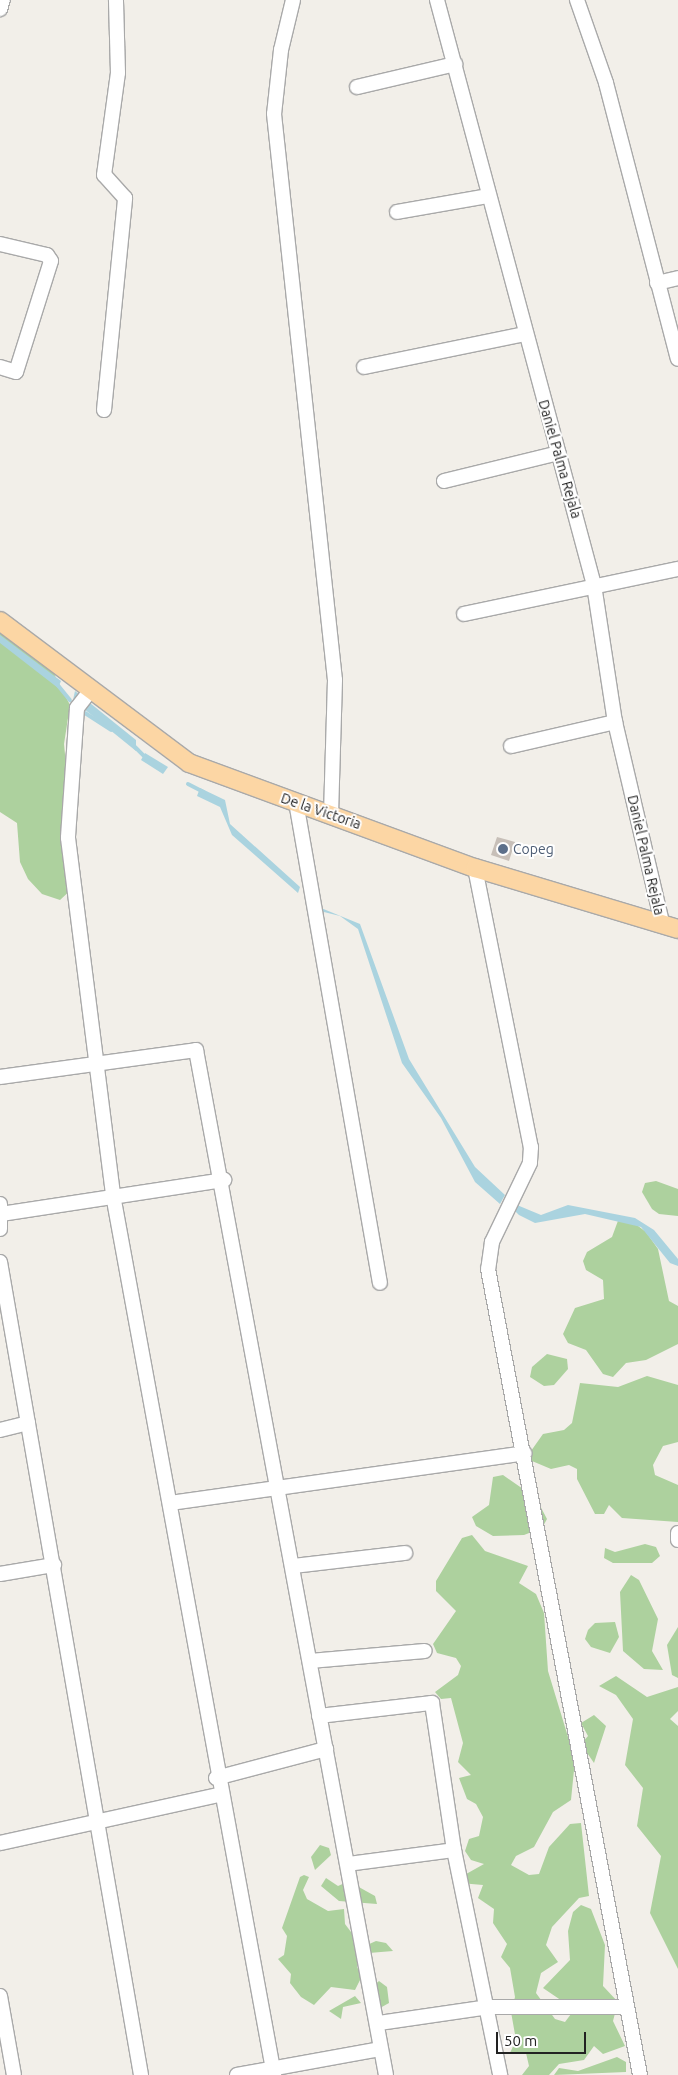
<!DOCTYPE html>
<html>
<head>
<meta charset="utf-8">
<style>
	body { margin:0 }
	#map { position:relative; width:678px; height:2075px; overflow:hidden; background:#f2efe9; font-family:Ubuntu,sans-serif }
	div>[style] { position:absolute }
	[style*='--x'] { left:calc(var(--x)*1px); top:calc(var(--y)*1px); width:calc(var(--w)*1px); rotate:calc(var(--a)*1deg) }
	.forest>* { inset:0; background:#add19e }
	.water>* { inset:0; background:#aad3df }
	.stream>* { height:4px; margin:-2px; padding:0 2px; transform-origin:2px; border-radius:2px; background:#aad3df }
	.building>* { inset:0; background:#c7bfb8 }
	.roads { filter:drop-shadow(1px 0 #a9a9a9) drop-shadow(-1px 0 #a9a9a9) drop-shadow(0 1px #a9a9a9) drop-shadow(0 -1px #a9a9a9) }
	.minor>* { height:14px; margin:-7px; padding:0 7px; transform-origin:7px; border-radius:7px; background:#fff }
	.major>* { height:18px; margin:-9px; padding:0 9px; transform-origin:9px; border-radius:9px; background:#fcd6a4 }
	.dots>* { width:14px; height:14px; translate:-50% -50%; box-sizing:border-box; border:2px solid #fff; border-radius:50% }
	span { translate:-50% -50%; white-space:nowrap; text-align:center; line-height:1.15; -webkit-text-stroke:4px #fff; paint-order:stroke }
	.street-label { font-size:14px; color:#222 }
	.service-label { font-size:14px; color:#4e5e75 }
	.left { translate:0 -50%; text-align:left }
	.scale { position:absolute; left:496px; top:2032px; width:90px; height:22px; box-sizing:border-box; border:2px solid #222; border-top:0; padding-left:6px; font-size:15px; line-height:18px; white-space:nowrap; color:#222; -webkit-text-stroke:4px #fff; paint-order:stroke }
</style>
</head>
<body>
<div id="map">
	<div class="forest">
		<div style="clip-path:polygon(0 632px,51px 668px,70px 705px,64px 744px,76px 866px,74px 887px,60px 900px,42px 894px,28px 879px,20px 862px,17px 823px,0 812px)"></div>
		<div style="clip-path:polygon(656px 1181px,678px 1189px,678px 1216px,659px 1214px,652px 1209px,642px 1192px,645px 1183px)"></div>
		<div style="clip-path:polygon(619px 1218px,629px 1219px,646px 1232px,658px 1249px,669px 1301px,678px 1306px,678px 1344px,646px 1360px,626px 1363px,613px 1377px,603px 1374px,586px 1350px,568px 1343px,563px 1334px,575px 1308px,604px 1299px,603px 1280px,586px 1270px,583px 1261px,587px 1252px,612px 1237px)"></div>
		<div style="clip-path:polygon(547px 1354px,567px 1359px,568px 1369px,554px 1385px,544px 1386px,530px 1377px,532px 1367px)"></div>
		<div style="clip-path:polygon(647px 1376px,678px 1385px,678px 1442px,663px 1446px,653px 1465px,655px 1475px,678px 1485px,678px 1522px,622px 1518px,609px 1505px,604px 1514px,595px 1514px,577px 1479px,577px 1469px,569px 1465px,551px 1469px,532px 1461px,531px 1451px,543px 1434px,564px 1430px,572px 1423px,580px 1383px,618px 1387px)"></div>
		<div style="clip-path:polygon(503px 1475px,536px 1498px,547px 1519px,542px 1528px,524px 1535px,493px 1536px,476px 1526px,472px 1517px,489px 1505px,493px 1477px)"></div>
		<div style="clip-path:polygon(472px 1535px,485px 1551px,528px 1566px,519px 1583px,536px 1594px,544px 1613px,548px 1671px,575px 1760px,571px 1800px,553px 1812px,534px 1847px,516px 1856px,511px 1865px,529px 1875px,539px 1874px,549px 1847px,570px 1824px,581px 1823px,589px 1896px,579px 1898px,552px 1927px,546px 1945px,558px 1962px,541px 1973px,536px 1993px,555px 2019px,565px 2022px,571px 2014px,568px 2005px,543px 1988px,570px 1960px,568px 1931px,573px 1912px,581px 1905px,591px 1909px,605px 1945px,603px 1986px,618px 2002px,613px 2021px,625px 2046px,603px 2054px,594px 2046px,584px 2060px,559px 2064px,549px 2075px,522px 2075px,529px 2066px,526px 2053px,510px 2053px,516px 2040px,511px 2012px,515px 1997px,510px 1968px,501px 1957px,507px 1944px,493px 1923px,494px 1909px,478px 1898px,483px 1885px,460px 1883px,459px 1878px,484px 1864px,471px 1860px,465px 1851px,469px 1839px,479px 1836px,483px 1817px,476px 1804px,467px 1799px,459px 1778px,471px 1775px,458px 1762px,463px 1743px,451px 1698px,441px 1699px,435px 1692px,458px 1675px,461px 1666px,456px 1658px,437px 1653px,433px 1644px,456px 1611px,436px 1591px,436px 1581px,462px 1538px)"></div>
		<div style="clip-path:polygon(645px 1544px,656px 1547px,660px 1556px,652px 1563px,613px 1563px,604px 1558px,605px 1548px,615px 1552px)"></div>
		<div style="clip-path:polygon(631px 1575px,639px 1580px,658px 1619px,652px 1651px,663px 1670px,644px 1669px,623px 1651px,620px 1592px)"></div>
		<div style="clip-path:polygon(615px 1622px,619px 1637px,610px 1653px,591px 1647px,585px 1639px,588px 1630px,595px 1623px)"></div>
		<div style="clip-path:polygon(678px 1627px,678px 1678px,672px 1675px,667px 1645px)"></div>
		<div style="clip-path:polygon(616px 1676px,647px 1697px,678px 1687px,678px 1711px,670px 1719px,678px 1726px,678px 1969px,650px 1913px,661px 1856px,637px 1826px,643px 1788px,625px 1765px,633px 1719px,616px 1695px,599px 1686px)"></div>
		<div style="clip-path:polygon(594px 1715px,606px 1726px,594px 1763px,581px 1744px,588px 1736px,581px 1723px)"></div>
		<div style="clip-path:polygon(320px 1845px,329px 1848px,331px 1855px,315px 1870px,311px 1857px)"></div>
		<div style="clip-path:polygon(304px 1875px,309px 1877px,303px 1890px,307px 1899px,328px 1911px,344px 1909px,345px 1924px,357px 1940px,357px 1967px,362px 1976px,355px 1990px,331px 1987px,314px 2005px,301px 1997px,290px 1983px,291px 1974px,278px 1959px,284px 1955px,287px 1936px,282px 1928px,300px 1877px)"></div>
		<div style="clip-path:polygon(326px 1878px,338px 1886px,347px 1882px,357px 1886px,375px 1896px,377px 1904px,339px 1901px,321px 1886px)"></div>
		<div style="clip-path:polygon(376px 1941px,386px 1943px,393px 1951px,369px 1953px,367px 1945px)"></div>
		<div style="clip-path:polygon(379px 1981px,387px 1987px,389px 2003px,380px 2008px,372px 1987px)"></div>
		<div style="clip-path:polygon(355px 1996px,361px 2003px,343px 2007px,341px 2019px,329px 2011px)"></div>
		<div style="clip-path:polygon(617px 2057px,626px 2062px,626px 2072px,554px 2075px,559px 2068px,578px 2071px)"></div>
	</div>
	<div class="water">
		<div style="clip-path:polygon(0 635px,61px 681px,58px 688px,0 643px)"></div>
		<div style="clip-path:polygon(75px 691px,136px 740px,136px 751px,73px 700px)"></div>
		<div style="clip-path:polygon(145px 753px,168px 767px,163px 774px,141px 760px)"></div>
		<div style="clip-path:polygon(200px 788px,225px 800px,230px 824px,300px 887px,298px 893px,232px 835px,220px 807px,197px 796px)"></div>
		<div style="clip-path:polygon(321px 908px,360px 924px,409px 1059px,475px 1167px,505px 1195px,500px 1204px,475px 1182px,441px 1118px,402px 1063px,358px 929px,340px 916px,320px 911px)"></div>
		<div style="clip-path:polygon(517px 1205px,541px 1215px,568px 1205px,635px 1218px,654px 1230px,678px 1259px,678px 1266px,670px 1263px,641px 1227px,585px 1214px,535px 1223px,519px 1215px,513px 1209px)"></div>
	</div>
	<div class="stream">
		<div style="--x:56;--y:683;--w:22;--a:51"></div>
		<div style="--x:85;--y:713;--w:31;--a:33"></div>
		<div style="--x:135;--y:747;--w:16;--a:45"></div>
		<div style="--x:188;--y:784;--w:18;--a:27"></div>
	</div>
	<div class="building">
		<div style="clip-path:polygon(497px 837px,515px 842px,509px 861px,491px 855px)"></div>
	</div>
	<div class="roads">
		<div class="minor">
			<div style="--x:293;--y:0;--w:51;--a:103.5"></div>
			<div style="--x:281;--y:50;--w:64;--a:96.2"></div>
			<div style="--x:274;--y:114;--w:569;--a:83.85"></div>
			<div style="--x:335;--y:680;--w:133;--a:91.7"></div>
			<div style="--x:437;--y:0;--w:606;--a:74.98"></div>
			<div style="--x:594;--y:585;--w:139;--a:81.3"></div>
			<div style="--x:615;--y:722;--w:206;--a:76.8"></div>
			<div style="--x:577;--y:0;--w:88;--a:70.7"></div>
			<div style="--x:606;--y:83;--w:285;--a:75.4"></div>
			<div style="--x:0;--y:9;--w:9;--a:-72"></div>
			<div style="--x:357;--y:87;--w:101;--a:-13.2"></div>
			<div style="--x:397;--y:212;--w:92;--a:-10"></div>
			<div style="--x:0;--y:244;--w:48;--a:13.2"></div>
			<div style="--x:47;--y:255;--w:7;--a:56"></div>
			<div style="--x:51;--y:261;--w:116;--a:107.5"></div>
			<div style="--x:16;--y:372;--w:17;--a:-163"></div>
			<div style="--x:657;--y:283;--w:22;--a:-13"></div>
			<div style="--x:364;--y:367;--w:164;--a:-11.6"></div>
			<div style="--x:104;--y:410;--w:213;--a:-84.3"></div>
			<div style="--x:125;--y:198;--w:31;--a:-132"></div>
			<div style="--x:104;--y:175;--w:103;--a:-82.2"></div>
			<div style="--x:118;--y:73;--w:73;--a:-91.6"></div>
			<div style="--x:444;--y:481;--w:118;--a:-13.7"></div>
			<div style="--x:464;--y:614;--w:219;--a:-11.9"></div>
			<div style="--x:91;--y:690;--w:23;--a:128"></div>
			<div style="--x:77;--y:708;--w:130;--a:94"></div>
			<div style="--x:68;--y:838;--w:360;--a:82.8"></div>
			<div style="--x:113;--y:1195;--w:895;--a:79.63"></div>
			<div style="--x:511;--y:746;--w:107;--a:-13"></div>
			<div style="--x:296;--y:802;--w:488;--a:80.1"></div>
			<div style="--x:475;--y:868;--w:285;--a:78.7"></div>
			<div style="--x:531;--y:1147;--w:16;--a:94"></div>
			<div style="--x:530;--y:1163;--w:88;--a:115.7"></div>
			<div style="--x:492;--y:1242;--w:27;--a:98"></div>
			<div style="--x:488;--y:1269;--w:820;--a:79.32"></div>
			<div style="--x:0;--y:1077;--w:198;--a:-7.8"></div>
			<div style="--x:196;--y:1050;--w:1042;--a:79.5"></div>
			<div style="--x:0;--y:1204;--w:25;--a:90"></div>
			<div style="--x:1;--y:1214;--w:226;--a:-8.7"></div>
			<div style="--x:0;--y:1262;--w:825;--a:80.16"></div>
			<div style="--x:0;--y:1430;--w:29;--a:-14"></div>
			<div style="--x:170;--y:1503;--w:358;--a:-8"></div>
			<div style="--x:678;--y:1533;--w:7;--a:90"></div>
			<div style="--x:294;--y:1566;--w:112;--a:-6.7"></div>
			<div style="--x:0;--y:1574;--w:55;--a:-9.5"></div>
			<div style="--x:310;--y:1661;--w:115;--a:-5"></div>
			<div style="--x:319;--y:1716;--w:114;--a:-6.6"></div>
			<div style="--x:432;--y:1703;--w:149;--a:81.5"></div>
			<div style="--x:454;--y:1850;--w:230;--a:78.4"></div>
			<div style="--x:216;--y:1778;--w:114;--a:-14.8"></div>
			<div style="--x:0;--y:1843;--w:224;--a:-12.4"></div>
			<div style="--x:348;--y:1864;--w:107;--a:-7.5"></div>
			<div style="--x:0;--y:1996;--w:80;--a:80"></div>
			<div style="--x:379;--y:2023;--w:111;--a:-8.3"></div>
			<div style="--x:489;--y:2007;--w:138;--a:0"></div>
			<div style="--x:237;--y:2075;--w:145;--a:-10.3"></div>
		</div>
		<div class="major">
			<div style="--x:0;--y:621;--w:236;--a:36.9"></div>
			<div style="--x:189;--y:763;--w:305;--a:20.2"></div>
			<div style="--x:475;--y:868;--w:212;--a:16.7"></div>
		</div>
	</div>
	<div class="dots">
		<div style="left:503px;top:849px;background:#5c6f8a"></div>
	</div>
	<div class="street-label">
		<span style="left:560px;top:459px;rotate:74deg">Daniel Palma Rejala</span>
		<span style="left:321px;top:811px;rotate:19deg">De la Victoria</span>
		<span style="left:646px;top:855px;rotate:77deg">Daniel Palma Rejala</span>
	</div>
	<div class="service-label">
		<span class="left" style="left:513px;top:849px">Copeg</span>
	</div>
	<div class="scale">50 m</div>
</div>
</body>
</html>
